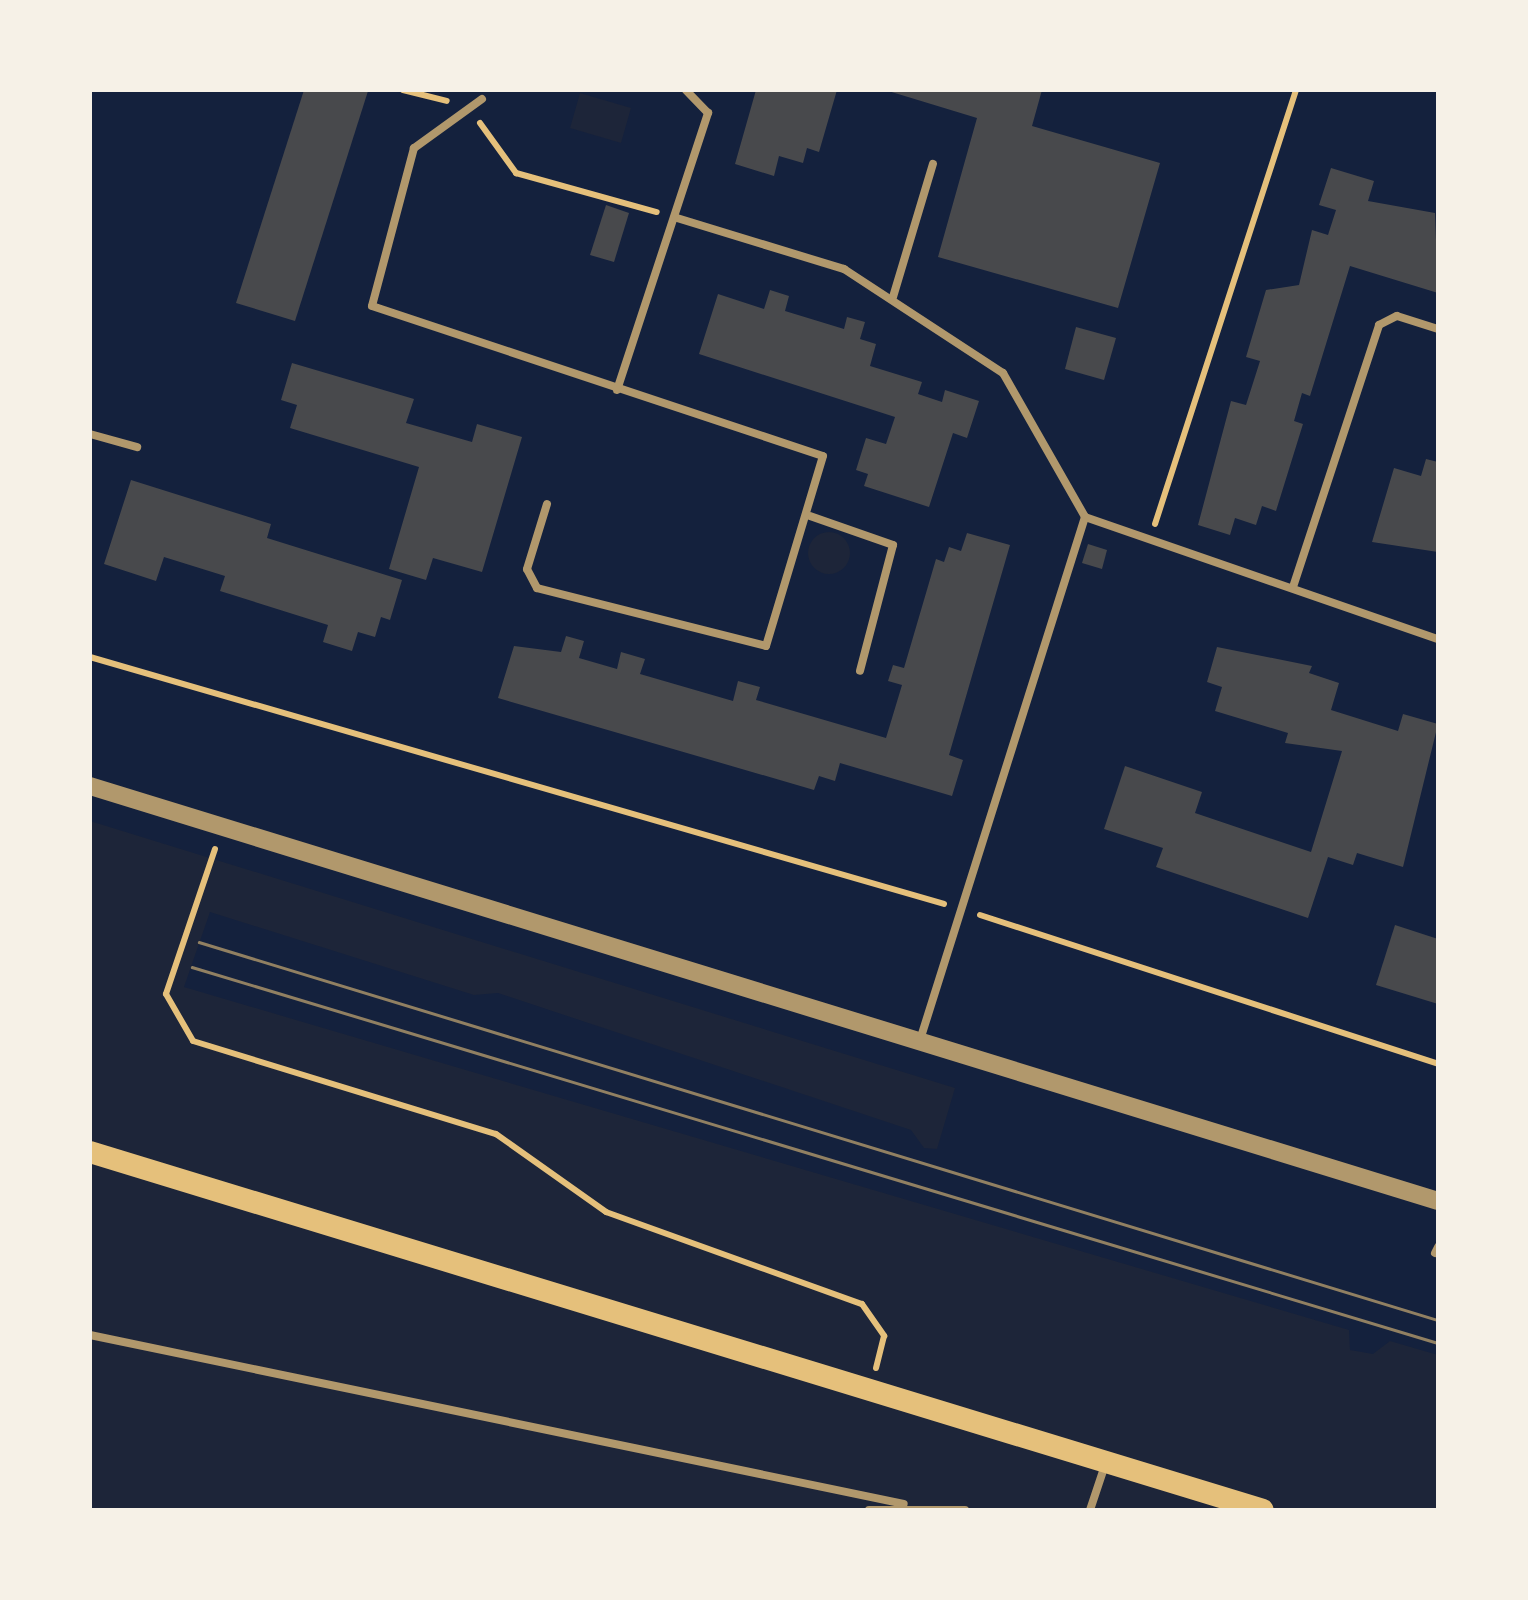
<!DOCTYPE html>
<html>
<head>
<meta charset="utf-8">
<style>
	body { margin:0 }
	#map { position:relative; width:1528px; height:1600px; overflow:hidden; background:#14213d; font-family:"Sofia Sans Condensed",sans-serif }
	div>[style] { position:absolute }
	[style*='--x'] { left:calc(var(--x)*1px); top:calc(var(--y)*1px); width:calc(var(--w)*1px); rotate:calc(var(--a)*1deg) }
	.green>* { inset:0; background:#1d2539 }
	.round { border-radius:50% }
	.building>* { inset:0; background:#48494c }
	.path>* { height:6px; margin:-3px; padding:0 3px; transform-origin:3px; border-radius:3px; background:#e5c07b }
	.service>* { height:8px; margin:-4px; padding:0 4px; transform-origin:4px; border-radius:4px; background:#b1986c }
	.tertiary>* { height:18px; margin:-9px; padding:0 9px; transform-origin:9px; border-radius:9px; background:#b1986c }
	.primary>* { height:22px; margin:-11px; padding:0 11px; transform-origin:11px; border-radius:11px; background:#e5c07b }
	.tram>* { height:2.5px; margin:-1.25px; padding:0 1.25px; transform-origin:1.25px; border-radius:1.25px; background:#918062 }
	span { translate:-50% -50%; white-space:nowrap; text-align:center; line-height:1.15; -webkit-text-stroke:10px #f6f1e7; paint-order:stroke }
	.frame { position:absolute; inset:0; border:92px solid #f6f1e7; pointer-events:none }
</style>
</head>
<body>
<div id="map">
	<div class="green">
		<div style="clip-path:polygon(580px 93px,631px 108px,621px 143px,570px 128px)"></div>
		<div class="round" style="left:808px;top:532px;width:42px;height:42px"></div>
		<div style="clip-path:polygon(90px 821px,955px 1088px,937px 1149px,924px 1148px,911px 1130px,498px 993px,474px 995px,210px 912px,184px 987px,1349px 1330px,1350px 1350px,1373px 1354px,1390px 1341px,1438px 1355px,1438px 1510px,90px 1510px)"></div>
	</div>
	<div class="building">
		<div style="clip-path:polygon(304px 90px,368px 91px,295px 321px,236px 303px)"></div>
		<div style="clip-path:polygon(756px 90px,837px 90px,819px 152px,807px 148px,803px 163px,779px 156px,774px 176px,735px 164px)"></div>
		<div style="clip-path:polygon(885px 90px,1042px 90px,1032px 126px,1160px 163px,1118px 308px,938px 257px,977px 118px)"></div>
		<div style="clip-path:polygon(1331px 168px,1374px 181px,1368px 201px,1435px 213px,1438px 293px,1350px 266px,1310px 396px,1302px 393px,1294px 421px,1303px 424px,1276px 511px,1262px 506px,1256px 525px,1235px 518px,1230px 535px,1198px 525px,1231px 401px,1246px 405px,1260px 361px,1246px 357px,1266px 290px,1299px 285px,1312px 230px,1328px 235px,1336px 210px,1319px 205px)"></div>
		<div style="clip-path:polygon(606px 205px,629px 213px,614px 262px,590px 255px)"></div>
		<div style="clip-path:polygon(770px 290px,789px 296px,785px 311px,844px 329px,847px 317px,865px 322px,860px 339px,876px 344px,870px 366px,922px 382px,918px 394px,942px 402px,945px 390px,979px 401px,967px 438px,953px 433px,929px 507px,864px 486px,868px 474px,856px 470px,866px 438px,886px 444px,895px 417px,699px 354px,718px 294px,764px 309px)"></div>
		<div style="clip-path:polygon(1076px 327px,1116px 338px,1104px 380px,1065px 369px)"></div>
		<div style="clip-path:polygon(292px 363px,414px 399px,406px 423px,472px 442px,477px 424px,522px 437px,482px 572px,433px 558px,426px 580px,389px 569px,419px 467px,290px 428px,297px 405px,281px 400px)"></div>
		<div style="clip-path:polygon(1426px 459px,1438px 462px,1438px 552px,1372px 542px,1394px 468px,1421px 476px)"></div>
		<div style="clip-path:polygon(131px 480px,271px 524px,267px 538px,402px 580px,390px 620px,381px 617px,375px 637px,358px 632px,352px 651px,323px 642px,328px 625px,220px 591px,225px 576px,164px 557px,156px 581px,104px 564px)"></div>
		<div style="clip-path:polygon(967px 533px,1010px 545px,949px 755px,963px 760px,952px 796px,840px 763px,835px 781px,819px 776px,814px 790px,498px 698px,514px 646px,561px 652px,566px 636px,584px 641px,579px 658px,617px 669px,621px 652px,645px 659px,640px 674px,733px 701px,738px 681px,760px 687px,756px 700px,886px 738px,902px 685px,888px 681px,893px 665px,904px 668px,936px 559px,944px 562px,949px 547px,961px 551px)"></div>
		<div style="clip-path:polygon(1088px 544px,1107px 550px,1102px 569px,1082px 563px)"></div>
		<div style="clip-path:polygon(1217px 647px,1312px 666px,1309px 673px,1339px 683px,1331px 710px,1398px 731px,1403px 714px,1438px 724px,1403px 867px,1357px 853px,1353px 865px,1328px 857px,1308px 918px,1156px 867px,1163px 848px,1104px 829px,1125px 766px,1202px 792px,1195px 813px,1311px 852px,1342px 751px,1285px 743px,1288px 733px,1215px 711px,1222px 687px,1207px 682px)"></div>
		<div style="clip-path:polygon(1395px 925px,1438px 939px,1438px 1004px,1376px 985px)"></div>
	</div>
	<div class="path">
		<div style="--x:403;--y:90;--w:45;--a:14"></div>
		<div style="--x:480;--y:123;--w:62;--a:54.2"></div>
		<div style="--x:516;--y:173;--w:146;--a:15.5"></div>
		<div style="--x:1155;--y:524;--w:456;--a:-72"></div>
		<div style="--x:90;--y:657;--w:889;--a:16.13"></div>
		<div style="--x:215;--y:849;--w:153;--a:108.7"></div>
		<div style="--x:166;--y:994;--w:54;--a:60.1"></div>
		<div style="--x:193;--y:1041;--w:317;--a:17.1"></div>
		<div style="--x:496;--y:1134;--w:135;--a:35.3"></div>
		<div style="--x:606;--y:1212;--w:272;--a:19.8"></div>
		<div style="--x:862;--y:1304;--w:39;--a:55"></div>
		<div style="--x:884;--y:1336;--w:33;--a:104"></div>
		<div style="--x:980;--y:915;--w:482;--a:18"></div>
	</div>
	<div class="service">
		<div style="--x:482;--y:99;--w:84;--a:144.2"></div>
		<div style="--x:414;--y:148;--w:163;--a:104.9"></div>
		<div style="--x:372;--y:306;--w:475;--a:18.4"></div>
		<div style="--x:823;--y:456;--w:198;--a:106.7"></div>
		<div style="--x:766;--y:646;--w:236;--a:-165.8"></div>
		<div style="--x:537;--y:588;--w:21;--a:-118"></div>
		<div style="--x:527;--y:569;--w:68;--a:-72.9"></div>
		<div style="--x:677;--y:218;--w:175;--a:17"></div>
		<div style="--x:844;--y:269;--w:190;--a:33.2"></div>
		<div style="--x:1003;--y:373;--w:166;--a:60.3"></div>
		<div style="--x:1085;--y:517;--w:548;--a:107.51"></div>
		<div style="--x:893;--y:297;--w:139;--a:-73.3"></div>
		<div style="--x:617;--y:390;--w:292;--a:-71.8"></div>
		<div style="--x:708;--y:113;--w:32;--a:-134"></div>
		<div style="--x:90;--y:434;--w:49;--a:15.5"></div>
		<div style="--x:810;--y:516;--w:88;--a:19.3"></div>
		<div style="--x:893;--y:545;--w:130;--a:104.7"></div>
		<div style="--x:1085;--y:517;--w:373;--a:19.1"></div>
		<div style="--x:1293;--y:587;--w:276;--a:-71.8"></div>
		<div style="--x:1379;--y:325;--w:20;--a:-27"></div>
		<div style="--x:1397;--y:316;--w:43;--a:17.6"></div>
		<div style="--x:1435;--y:1253;--w:7;--a:-63"></div>
		<div style="--x:90;--y:1335;--w:831;--a:11.73"></div>
		<div style="--x:869;--y:1510;--w:96;--a:0"></div>
		<div style="--x:1090;--y:1510;--w:47;--a:-71.6"></div>
	</div>
	<div class="tertiary">
		<div style="--x:90;--y:786;--w:1410;--a:17.11"></div>
	</div>
	<div class="primary">
		<div style="--x:90;--y:1152;--w:1226;--a:16.97"></div>
	</div>
	<div class="tram">
		<div style="--x:199;--y:942;--w:1295;--a:16.97"></div>
		<div style="--x:192;--y:967;--w:1301;--a:16.79"></div>
	</div>
	<div class="frame"></div>
</div>
</body>
</html>
